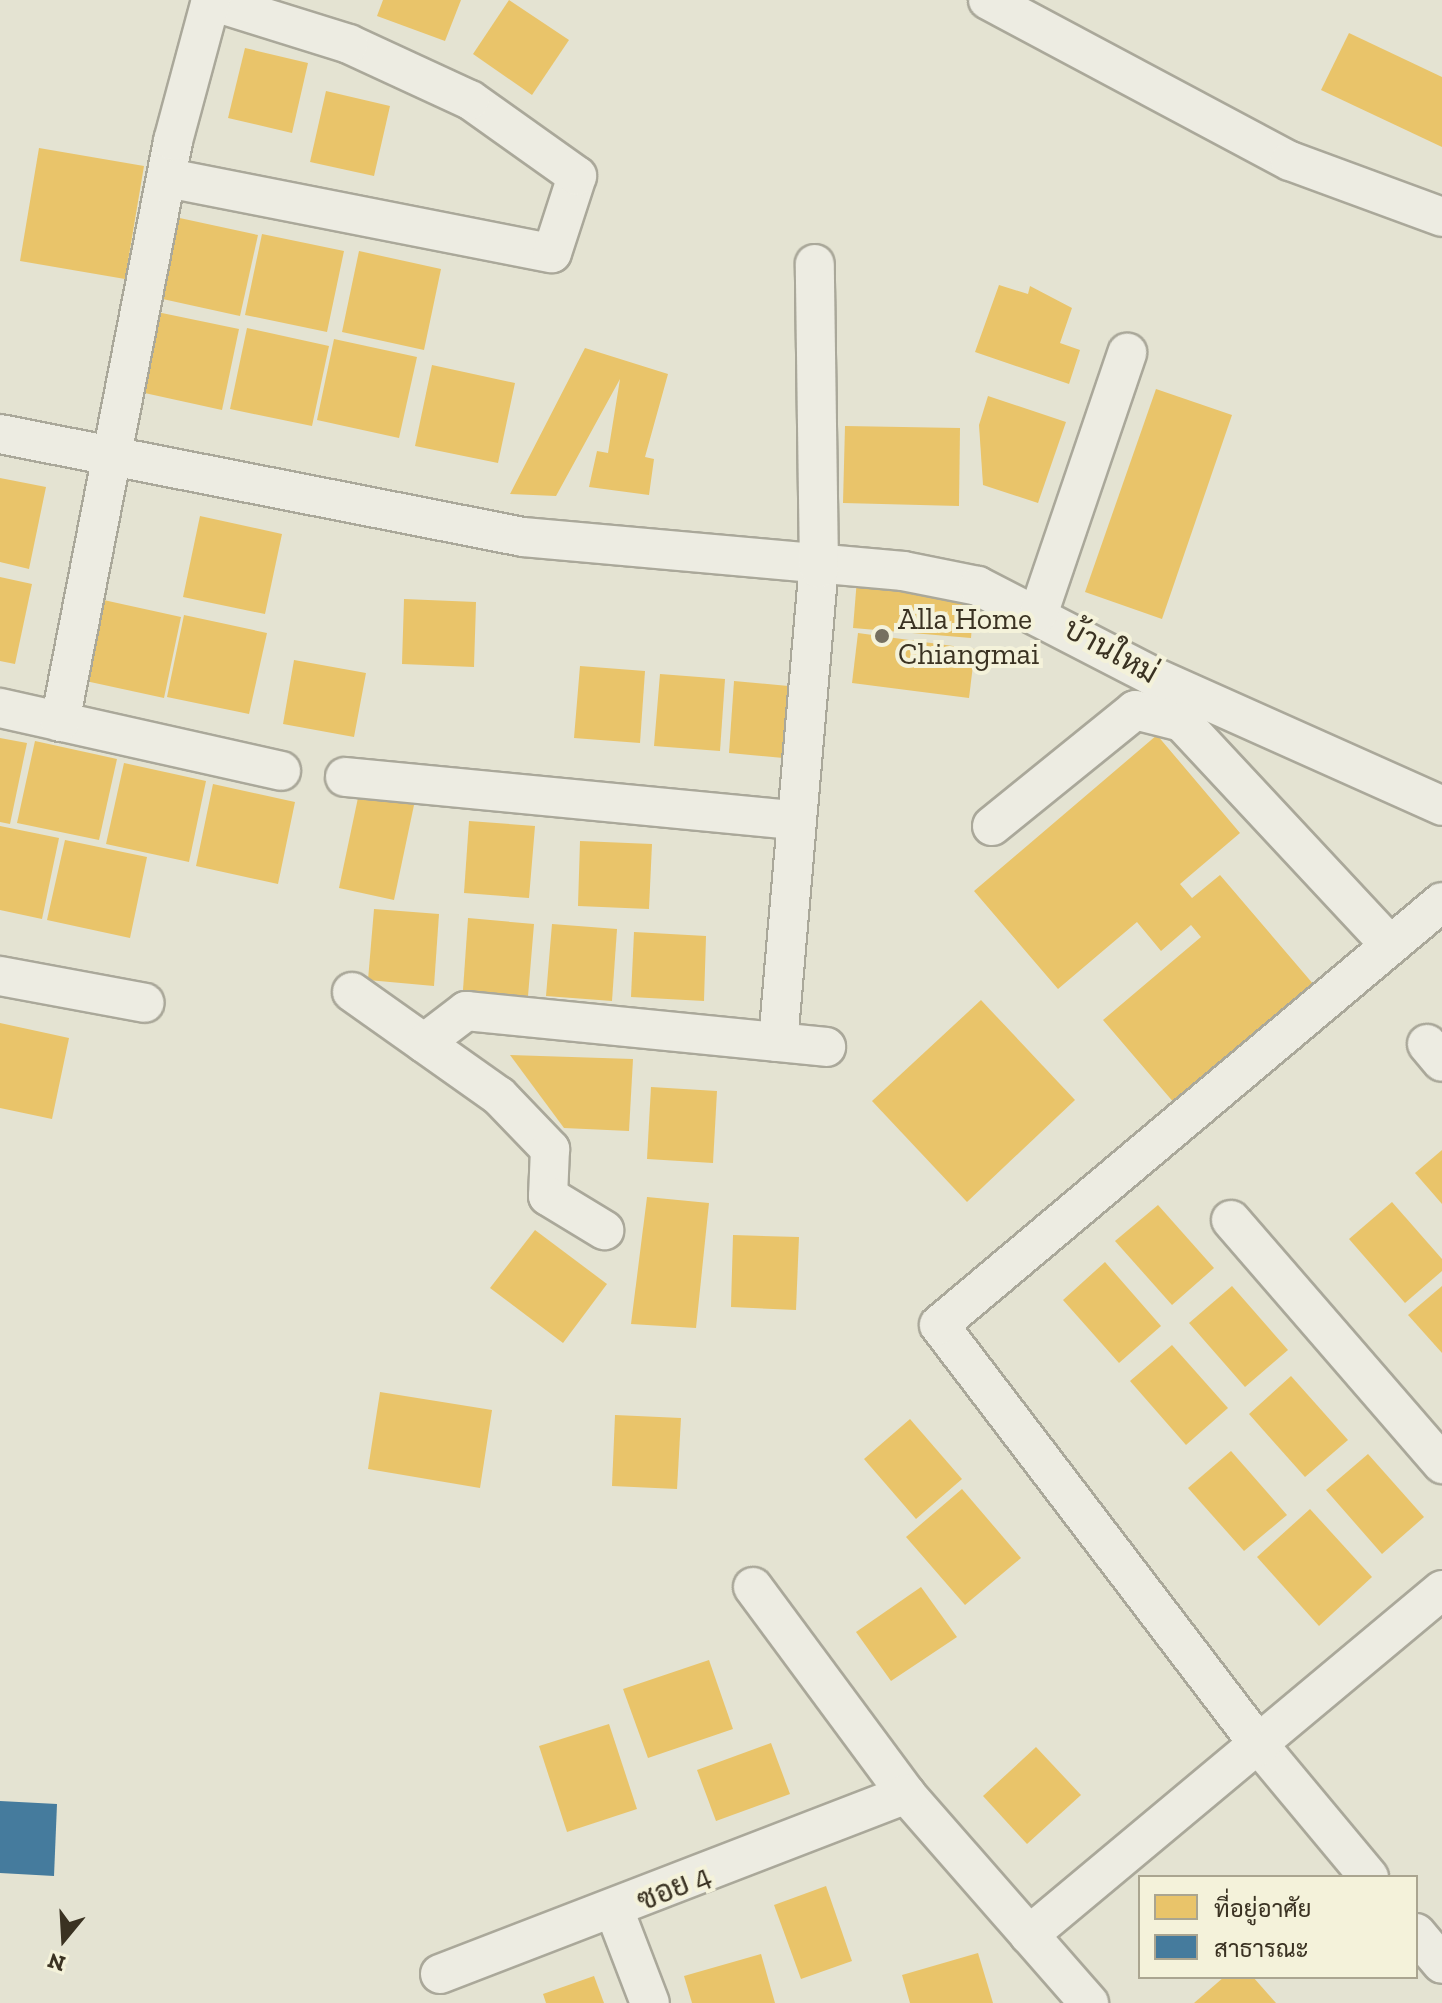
<!DOCTYPE html>
<html>
<head>
<meta charset="utf-8">
<style>
	body { margin:0 }
	#map { position:relative; width:1442px; height:2003px; overflow:hidden; background:#e4e3d2; font-family:"Zilla Slab",Sarabun,serif }
	div>[style] { position:absolute }
	[style*='--x'] { left:calc(var(--x)*1px); top:calc(var(--y)*1px); width:calc(var(--w)*1px); rotate:calc(var(--a)*1deg) }
	.homes>* { inset:0; background:#e9c46a }
	.public>* { inset:0; background:#457b9d }
	.roads { filter:drop-shadow(2px 0 #aaa89a) drop-shadow(-2px 0 #aaa89a) drop-shadow(0 2px #aaa89a) drop-shadow(0 -2px #aaa89a) }
	.street>* { height:38px; margin:-19px; padding:0 19px; transform-origin:19px; border-radius:19px; background:#edece2 }
	.dots>* { width:22px; height:22px; translate:-50% -50%; box-sizing:border-box; border:4px solid #f4f2da; border-radius:50% }
	span { translate:-50% -50%; white-space:nowrap; text-align:center; line-height:1.15; -webkit-text-stroke:8px #f4f2da; paint-order:stroke }
	.poi-label { font-size:30px; color:#3a3222 }
	.left { translate:0 -50%; text-align:left }
	.street-label { font-size:30px; color:#3a3222 }
	.legend { position:absolute; left:1138px; top:1875px; width:280px; height:104px; box-sizing:border-box; background:#f4f2da; border:2px solid #aaa590; margin:0; padding:10px 14px; list-style:none; font-size:24px; color:#3a3222 }
	.legend li { display:flex; align-items:center; gap:16px; height:40px }
	.legend b { width:40px; border:2px solid #aaa590 }
	.north { position:absolute; left:24px; top:1899px; width:80px; height:80px; -webkit-text-stroke:6px #f4f2da; paint-order:stroke; rotate:198deg; font-size:22px; font-weight:700; line-height:32px; text-align:center; color:#3a3222 }
	.north::after { content:''; display:block; margin:auto; width:28px; height:36px; background:#3a3222; clip-path:polygon(50% 0,100% 100%,50% 72%,0 100%) }
</style>
</head>
<body>
<div id="map">
	<div class="homes">
		<div style="clip-path:polygon(383px 0,461px 0,445px 41px,377px 16px)"></div>
		<div style="clip-path:polygon(509px 0,569px 40px,532px 95px,473px 54px)"></div>
		<div style="clip-path:polygon(1349px 33px,1442px 77px,1442px 147px,1321px 90px)"></div>
		<div style="clip-path:polygon(245px 48px,308px 63px,292px 133px,228px 118px)"></div>
		<div style="clip-path:polygon(326px 91px,390px 106px,374px 176px,310px 162px)"></div>
		<div style="clip-path:polygon(39px 148px,144px 166px,125px 279px,20px 261px)"></div>
		<div style="clip-path:polygon(175px 217px,258px 235px,240px 316px,158px 298px)"></div>
		<div style="clip-path:polygon(262px 234px,344px 251px,327px 332px,245px 315px)"></div>
		<div style="clip-path:polygon(359px 251px,441px 269px,424px 350px,342px 332px)"></div>
		<div style="clip-path:polygon(999px 285px,1028px 294px,1030px 286px,1072px 308px,1060px 343px,1080px 350px,1069px 384px,975px 352px)"></div>
		<div style="clip-path:polygon(157px 312px,239px 329px,222px 410px,140px 392px)"></div>
		<div style="clip-path:polygon(247px 328px,329px 346px,312px 426px,230px 409px)"></div>
		<div style="clip-path:polygon(334px 339px,417px 357px,399px 438px,317px 420px)"></div>
		<div style="clip-path:polygon(585px 348px,668px 374px,645px 457px,654px 459px,649px 495px,589px 487px,597px 451px,608px 453px,620px 379px,556px 496px,510px 494px)"></div>
		<div style="clip-path:polygon(432px 365px,515px 383px,498px 463px,415px 446px)"></div>
		<div style="clip-path:polygon(1156px 389px,1232px 415px,1162px 619px,1085px 592px)"></div>
		<div style="clip-path:polygon(988px 396px,1066px 422px,1038px 503px,983px 485px,979px 425px)"></div>
		<div style="clip-path:polygon(845px 426px,960px 428px,959px 506px,843px 503px)"></div>
		<div style="clip-path:polygon(0 478px,46px 487px,29px 569px,0 562px)"></div>
		<div style="clip-path:polygon(200px 516px,282px 534px,265px 614px,183px 597px)"></div>
		<div style="clip-path:polygon(0 577px,32px 584px,15px 664px,0 661px)"></div>
		<div style="clip-path:polygon(857px 579px,975px 588px,971px 638px,853px 628px)"></div>
		<div style="clip-path:polygon(99px 599px,181px 617px,164px 698px,81px 680px)"></div>
		<div style="clip-path:polygon(404px 599px,476px 602px,474px 667px,402px 664px)"></div>
		<div style="clip-path:polygon(184px 615px,267px 633px,249px 714px,167px 697px)"></div>
		<div style="clip-path:polygon(858px 633px,975px 649px,969px 698px,852px 683px)"></div>
		<div style="clip-path:polygon(294px 660px,366px 673px,354px 737px,283px 724px)"></div>
		<div style="clip-path:polygon(580px 666px,645px 671px,640px 743px,574px 738px)"></div>
		<div style="clip-path:polygon(660px 674px,725px 679px,720px 751px,654px 746px)"></div>
		<div style="clip-path:polygon(734px 681px,799px 687px,794px 759px,729px 753px)"></div>
		<div style="clip-path:polygon(1157px 735px,1240px 833px,1180px 884px,1192px 898px,1220px 875px,1320px 992px,1181px 1111px,1103px 1020px,1201px 937px,1191px 925px,1161px 951px,1137px 922px,1058px 989px,974px 891px)"></div>
		<div style="clip-path:polygon(0 738px,27px 743px,10px 824px,0 822px)"></div>
		<div style="clip-path:polygon(35px 741px,117px 759px,99px 840px,17px 823px)"></div>
		<div style="clip-path:polygon(124px 763px,206px 781px,189px 862px,106px 844px)"></div>
		<div style="clip-path:polygon(213px 784px,295px 802px,278px 884px,196px 866px)"></div>
		<div style="clip-path:polygon(359px 793px,414px 805px,394px 900px,339px 888px)"></div>
		<div style="clip-path:polygon(469px 821px,535px 826px,529px 898px,464px 893px)"></div>
		<div style="clip-path:polygon(0 826px,59px 838px,42px 919px,0 910px)"></div>
		<div style="clip-path:polygon(65px 840px,147px 857px,130px 938px,47px 920px)"></div>
		<div style="clip-path:polygon(580px 841px,652px 844px,649px 909px,578px 906px)"></div>
		<div style="clip-path:polygon(374px 909px,439px 914px,434px 986px,368px 980px)"></div>
		<div style="clip-path:polygon(468px 918px,534px 924px,528px 996px,463px 990px)"></div>
		<div style="clip-path:polygon(552px 924px,617px 929px,612px 1001px,546px 996px)"></div>
		<div style="clip-path:polygon(634px 932px,706px 936px,704px 1001px,631px 997px)"></div>
		<div style="clip-path:polygon(981px 1000px,1075px 1100px,967px 1202px,872px 1101px)"></div>
		<div style="clip-path:polygon(0 1023px,69px 1038px,52px 1119px,0 1108px)"></div>
		<div style="clip-path:polygon(510px 1055px,633px 1059px,629px 1131px,564px 1128px)"></div>
		<div style="clip-path:polygon(651px 1087px,717px 1091px,713px 1163px,647px 1159px)"></div>
		<div style="clip-path:polygon(1442px 1150px,1442px 1204px,1415px 1173px)"></div>
		<div style="clip-path:polygon(647px 1197px,709px 1203px,696px 1328px,631px 1324px)"></div>
		<div style="clip-path:polygon(1392px 1202px,1442px 1259px,1442px 1271px,1405px 1303px,1349px 1239px)"></div>
		<div style="clip-path:polygon(1158px 1205px,1214px 1268px,1172px 1305px,1115px 1241px)"></div>
		<div style="clip-path:polygon(535px 1230px,607px 1284px,563px 1343px,490px 1288px)"></div>
		<div style="clip-path:polygon(733px 1235px,799px 1237px,796px 1310px,731px 1307px)"></div>
		<div style="clip-path:polygon(1105px 1262px,1161px 1326px,1119px 1363px,1063px 1300px)"></div>
		<div style="clip-path:polygon(1232px 1286px,1288px 1350px,1245px 1387px,1189px 1323px)"></div>
		<div style="clip-path:polygon(1442px 1286px,1442px 1353px,1408px 1315px)"></div>
		<div style="clip-path:polygon(1172px 1345px,1228px 1408px,1186px 1445px,1130px 1381px)"></div>
		<div style="clip-path:polygon(1291px 1376px,1348px 1440px,1305px 1477px,1249px 1414px)"></div>
		<div style="clip-path:polygon(380px 1392px,492px 1410px,480px 1488px,368px 1469px)"></div>
		<div style="clip-path:polygon(615px 1415px,681px 1418px,677px 1489px,612px 1486px)"></div>
		<div style="clip-path:polygon(910px 1419px,962px 1479px,916px 1519px,864px 1459px)"></div>
		<div style="clip-path:polygon(1231px 1451px,1287px 1515px,1244px 1551px,1188px 1488px)"></div>
		<div style="clip-path:polygon(1368px 1454px,1424px 1517px,1382px 1554px,1326px 1490px)"></div>
		<div style="clip-path:polygon(962px 1489px,1021px 1558px,965px 1605px,906px 1537px)"></div>
		<div style="clip-path:polygon(1310px 1509px,1372px 1577px,1319px 1626px,1257px 1557px)"></div>
		<div style="clip-path:polygon(921px 1587px,957px 1637px,891px 1681px,856px 1632px)"></div>
		<div style="clip-path:polygon(709px 1660px,733px 1729px,648px 1758px,623px 1689px)"></div>
		<div style="clip-path:polygon(609px 1724px,637px 1809px,567px 1832px,539px 1746px)"></div>
		<div style="clip-path:polygon(771px 1743px,790px 1794px,716px 1821px,697px 1770px)"></div>
		<div style="clip-path:polygon(1036px 1747px,1081px 1795px,1027px 1844px,983px 1796px)"></div>
		<div style="clip-path:polygon(826px 1886px,852px 1961px,801px 1979px,774px 1905px)"></div>
		<div style="clip-path:polygon(978px 1953px,993px 2003px,910px 2003px,902px 1975px)"></div>
		<div style="clip-path:polygon(761px 1954px,775px 2003px,692px 2003px,684px 1976px)"></div>
		<div style="clip-path:polygon(594px 1976px,604px 2003px,546px 2003px,543px 1994px)"></div>
		<div style="clip-path:polygon(1224px 1977px,1253px 1977px,1276px 2003px,1194px 2003px)"></div>
	</div>
	<div class="public">
		<div style="clip-path:polygon(0 1801px,57px 1804px,54px 1876px,0 1873px)"></div>
	</div>
	<div class="roads">
		<div class="street">
			<div style="--x:988;--y:0;--w:342;--a:28.1"></div>
			<div style="--x:1290;--y:161;--w:162;--a:20.2"></div>
			<div style="--x:168;--y:178;--w:391;--a:11.1"></div>
			<div style="--x:552;--y:253;--w:81;--a:-72"></div>
			<div style="--x:577;--y:176;--w:131;--a:-144.6"></div>
			<div style="--x:470;--y:100;--w:133;--a:-155.2"></div>
			<div style="--x:349;--y:44;--w:145;--a:-162.7"></div>
			<div style="--x:0;--y:434;--w:533;--a:11.14"></div>
			<div style="--x:523;--y:537;--w:382;--a:5.1"></div>
			<div style="--x:903;--y:571;--w:76;--a:11.3"></div>
			<div style="--x:978;--y:586;--w:196;--a:27.3"></div>
			<div style="--x:1152;--y:676;--w:318;--a:24.1"></div>
			<div style="--x:1039;--y:612;--w:274;--a:-71.2"></div>
			<div style="--x:0;--y:708;--w:288;--a:12.6"></div>
			<div style="--x:60;--y:722;--w:592;--a:-78.99"></div>
			<div style="--x:173;--y:141;--w:146;--a:-74.9"></div>
			<div style="--x:345;--y:777;--w:450;--a:5.5"></div>
			<div style="--x:992;--y:826;--w:184;--a:-39"></div>
			<div style="--x:1135;--y:710;--w:49;--a:14.3"></div>
			<div style="--x:1182;--y:722;--w:304;--a:47"></div>
			<div style="--x:0;--y:976;--w:147;--a:10.5"></div>
			<div style="--x:352;--y:992;--w:180;--a:35.3"></div>
			<div style="--x:499;--y:1096;--w:74;--a:46.1"></div>
			<div style="--x:550;--y:1149;--w:47;--a:92.4"></div>
			<div style="--x:548;--y:1196;--w:66;--a:31.3"></div>
			<div style="--x:778;--y:1042;--w:476;--a:-85.1"></div>
			<div style="--x:819;--y:568;--w:304;--a:-90.8"></div>
			<div style="--x:424;--y:1043;--w:53;--a:-37.3"></div>
			<div style="--x:466;--y:1011;--w:362;--a:5.7"></div>
			<div style="--x:1427;--y:1044;--w:23;--a:50"></div>
			<div style="--x:1231;--y:1220;--w:323;--a:49.1"></div>
			<div style="--x:753;--y:1587;--w:257;--a:53.5"></div>
			<div style="--x:906;--y:1794;--w:278;--a:48.8"></div>
			<div style="--x:1369;--y:1877;--w:170;--a:-129.8"></div>
			<div style="--x:1260;--y:1746;--w:529;--a:-127.32"></div>
			<div style="--x:939;--y:1325;--w:657;--a:-40.06"></div>
			<div style="--x:615;--y:1912;--w:97;--a:69"></div>
			<div style="--x:1416;--y:1933;--w:40;--a:50"></div>
			<div style="--x:1029;--y:1935;--w:538;--a:-39.87"></div>
			<div style="--x:440;--y:1974;--w:500;--a:-21.1"></div>
		</div>
	</div>
	<div class="dots">
		<div style="left:882px;top:636px;background:#767060"></div>
	</div>
	<div class="poi-label">
		<span class="left" style="left:898px;top:636px">Alla Home<br>Chiangmai</span>
	</div>
	<div class="street-label">
		<span style="left:1111px;top:651px;rotate:29deg">บ้านใหม่</span>
		<span style="left:674px;top:1888px;rotate:-22deg">ซอย 4</span>
	</div>
	<ul class="legend">
	<li><b style="height:22px;background:#e9c46a"></b>ที่อยู่อาศัย</li>
	<li><b style="height:22px;background:#457b9d"></b>สาธารณะ</li>
	</ul>
	<div class="north">N</div>
</div>
</body>
</html>
